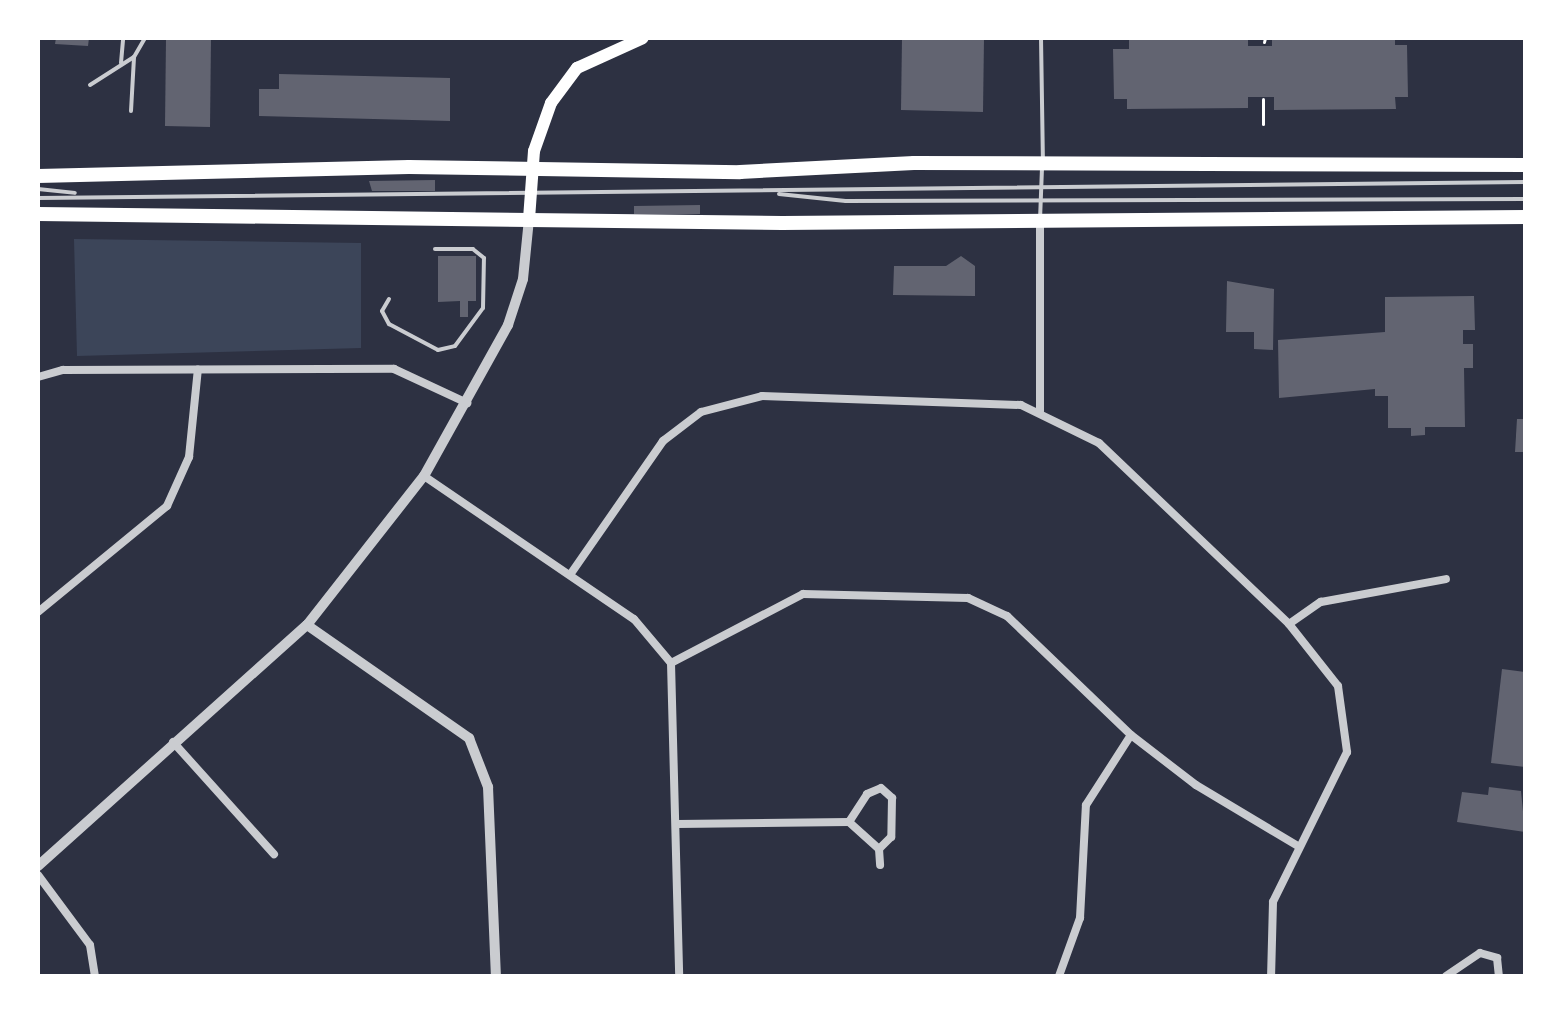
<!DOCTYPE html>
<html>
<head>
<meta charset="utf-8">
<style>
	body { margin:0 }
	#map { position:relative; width:1563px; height:1014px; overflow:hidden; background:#2d3142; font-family:"Open Sans",sans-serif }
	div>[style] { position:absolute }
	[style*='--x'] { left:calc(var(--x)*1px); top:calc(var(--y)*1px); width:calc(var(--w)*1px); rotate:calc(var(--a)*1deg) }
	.green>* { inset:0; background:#3c4559 }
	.building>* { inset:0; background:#626471 }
	.path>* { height:3px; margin:-1.5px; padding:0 1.5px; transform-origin:1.5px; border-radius:1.5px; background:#fff }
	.service>* { height:4px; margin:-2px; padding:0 2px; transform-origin:2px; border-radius:2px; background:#caccd0 }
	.minor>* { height:8px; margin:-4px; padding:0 4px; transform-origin:4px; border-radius:4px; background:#caccd0 }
	.tertiary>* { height:10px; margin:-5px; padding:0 5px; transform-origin:5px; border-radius:5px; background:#caccd0 }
	.secondary>* { height:12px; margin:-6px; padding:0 6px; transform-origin:6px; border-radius:6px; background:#fff }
	.primary>* { height:14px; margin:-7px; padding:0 7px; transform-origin:7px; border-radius:7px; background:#fff }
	span { translate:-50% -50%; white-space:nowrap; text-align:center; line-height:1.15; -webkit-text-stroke:7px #fff; paint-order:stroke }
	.frame { position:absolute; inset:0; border:40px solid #fff; pointer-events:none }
</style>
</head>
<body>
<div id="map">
	<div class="green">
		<div style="clip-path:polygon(74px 239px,361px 243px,361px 348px,77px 356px)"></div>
	</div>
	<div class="building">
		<div style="clip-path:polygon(56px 38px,89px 38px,88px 46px,55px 44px)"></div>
		<div style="clip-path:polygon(166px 38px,211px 38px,210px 127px,165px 126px)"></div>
		<div style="clip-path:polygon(902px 38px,984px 38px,983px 112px,901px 110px)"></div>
		<div style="clip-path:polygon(1129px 38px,1248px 38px,1248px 46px,1272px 46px,1272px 38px,1395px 38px,1395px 45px,1407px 45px,1408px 97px,1395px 97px,1396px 109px,1274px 110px,1274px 97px,1248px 97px,1248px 108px,1127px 109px,1127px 99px,1114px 99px,1113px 49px,1129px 49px)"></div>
		<div style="clip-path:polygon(279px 74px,450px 78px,450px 121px,259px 116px,259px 89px,279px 89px)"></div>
		<div style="clip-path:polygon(435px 180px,435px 191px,372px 191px,369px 181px)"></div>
		<div style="clip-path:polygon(700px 205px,700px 214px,634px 214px,634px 206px)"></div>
		<div style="clip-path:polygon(438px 256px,476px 256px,476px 301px,468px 301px,468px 317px,460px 317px,460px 301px,438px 302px)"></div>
		<div style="clip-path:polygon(961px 256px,975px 266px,975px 296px,893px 295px,894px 266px,946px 266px)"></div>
		<div style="clip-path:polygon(1227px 281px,1274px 289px,1273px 350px,1254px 349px,1254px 332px,1226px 332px)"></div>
		<div style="clip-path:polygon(1474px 296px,1475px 330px,1463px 330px,1463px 344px,1473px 344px,1473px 368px,1464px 368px,1465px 427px,1425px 427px,1425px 435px,1411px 436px,1411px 428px,1388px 428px,1388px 396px,1375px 396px,1375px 389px,1279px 398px,1278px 340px,1385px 332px,1385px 297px)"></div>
		<div style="clip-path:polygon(1517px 419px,1525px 419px,1525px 452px,1515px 452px)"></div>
		<div style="clip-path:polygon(1502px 669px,1525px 672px,1525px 767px,1491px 763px)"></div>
		<div style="clip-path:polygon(1489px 787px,1521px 791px,1525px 832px,1457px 822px,1462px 792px,1488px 795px)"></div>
	</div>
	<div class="path">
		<div style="--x:1264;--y:42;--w:4;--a:-76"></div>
		<div style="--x:1263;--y:124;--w:25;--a:-90"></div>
	</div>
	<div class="service">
		<div style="--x:1041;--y:38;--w:122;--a:89.1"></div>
		<div style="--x:121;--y:63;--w:25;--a:-85"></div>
		<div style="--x:90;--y:85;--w:52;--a:-32.5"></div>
		<div style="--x:134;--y:57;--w:22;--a:-60"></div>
		<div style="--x:131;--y:111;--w:54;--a:-86.8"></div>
		<div style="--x:38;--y:189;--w:37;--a:6"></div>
		<div style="--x:779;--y:194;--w:67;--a:6"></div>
		<div style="--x:846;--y:201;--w:679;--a:-0.17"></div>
		<div style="--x:38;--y:198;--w:1487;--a:-0.62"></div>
		<div style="--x:1040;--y:220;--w:52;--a:-87.8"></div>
		<div style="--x:389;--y:299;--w:14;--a:120"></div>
		<div style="--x:382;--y:311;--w:15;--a:62"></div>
		<div style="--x:389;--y:324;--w:55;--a:28"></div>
		<div style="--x:438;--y:350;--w:17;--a:-13"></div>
		<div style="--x:455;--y:346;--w:47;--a:-53.6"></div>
		<div style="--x:483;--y:308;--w:50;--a:-88.9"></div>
		<div style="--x:484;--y:258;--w:14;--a:-141"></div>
		<div style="--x:473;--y:249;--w:38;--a:180"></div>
	</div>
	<div class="minor">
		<div style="--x:38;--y:377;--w:26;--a:-16"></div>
		<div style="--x:63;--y:370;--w:331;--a:-0.2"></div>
		<div style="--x:394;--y:369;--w:81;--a:25"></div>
		<div style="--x:1040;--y:411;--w:191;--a:-90"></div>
		<div style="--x:424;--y:476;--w:254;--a:34.3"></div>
		<div style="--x:634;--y:619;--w:57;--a:49.9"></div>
		<div style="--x:671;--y:663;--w:313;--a:88.5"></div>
		<div style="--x:572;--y:572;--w:160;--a:-55.2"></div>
		<div style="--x:663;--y:441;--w:48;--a:-37.3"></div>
		<div style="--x:701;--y:412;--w:63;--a:-14.7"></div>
		<div style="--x:762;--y:396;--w:259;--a:2"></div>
		<div style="--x:1021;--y:405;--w:87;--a:26"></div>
		<div style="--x:1099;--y:443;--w:262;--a:43.6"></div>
		<div style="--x:1289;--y:624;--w:79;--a:51.7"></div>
		<div style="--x:1338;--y:686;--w:67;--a:82.2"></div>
		<div style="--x:1347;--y:752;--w:167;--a:116.3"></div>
		<div style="--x:1273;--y:902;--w:74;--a:91.5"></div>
		<div style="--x:38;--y:612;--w:167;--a:-39.4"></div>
		<div style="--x:167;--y:506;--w:54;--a:-65.8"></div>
		<div style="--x:189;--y:457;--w:88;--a:-84.2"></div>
		<div style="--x:1289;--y:624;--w:39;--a:-35"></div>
		<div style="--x:1321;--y:602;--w:127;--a:-10.4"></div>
		<div style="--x:671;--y:663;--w:149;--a:-27.6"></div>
		<div style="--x:803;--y:594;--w:165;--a:1.4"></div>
		<div style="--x:968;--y:598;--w:43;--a:24.8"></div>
		<div style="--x:1007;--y:616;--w:172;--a:43.8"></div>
		<div style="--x:1131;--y:735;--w:82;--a:37.6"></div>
		<div style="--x:1196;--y:785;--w:119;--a:30.9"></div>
		<div style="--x:173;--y:742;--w:151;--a:48"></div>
		<div style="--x:881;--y:788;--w:15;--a:42"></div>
		<div style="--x:892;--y:798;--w:39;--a:91"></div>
		<div style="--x:891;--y:837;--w:17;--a:135"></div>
		<div style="--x:879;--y:849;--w:40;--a:-138"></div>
		<div style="--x:849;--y:822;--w:33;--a:-57"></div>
		<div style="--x:867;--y:794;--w:15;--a:-23"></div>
		<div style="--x:677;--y:824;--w:172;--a:-0.7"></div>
		<div style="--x:879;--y:849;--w:16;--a:86"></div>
		<div style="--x:38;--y:875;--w:87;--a:53.4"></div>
		<div style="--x:90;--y:945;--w:31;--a:81"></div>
		<div style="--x:1059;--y:976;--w:62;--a:-70.1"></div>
		<div style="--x:1080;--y:918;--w:113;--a:-87"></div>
		<div style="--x:1086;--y:805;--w:83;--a:-57.3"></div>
		<div style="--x:1446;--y:976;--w:41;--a:-34.1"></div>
		<div style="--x:1480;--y:953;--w:18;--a:16"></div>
		<div style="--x:1497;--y:958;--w:18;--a:84"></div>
	</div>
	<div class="tertiary">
		<div style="--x:307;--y:625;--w:198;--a:34.9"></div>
		<div style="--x:469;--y:738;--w:53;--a:68.8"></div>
		<div style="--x:488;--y:787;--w:189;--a:87.6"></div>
		<div style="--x:38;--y:866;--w:361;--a:-41.9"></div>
		<div style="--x:307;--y:625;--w:189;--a:-51.9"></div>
		<div style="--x:424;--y:476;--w:173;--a:-60.9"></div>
		<div style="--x:508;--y:325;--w:48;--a:-71.9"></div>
		<div style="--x:523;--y:279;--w:60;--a:-84.3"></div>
	</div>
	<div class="secondary">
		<div style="--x:529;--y:219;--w:68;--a:-85.8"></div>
		<div style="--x:534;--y:151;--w:51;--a:-70.5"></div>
		<div style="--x:551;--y:103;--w:44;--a:-53.4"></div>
		<div style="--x:577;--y:68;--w:72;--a:-24.4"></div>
	</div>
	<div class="primary">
		<div style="--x:38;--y:176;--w:371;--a:-1.4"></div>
		<div style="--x:409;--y:167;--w:331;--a:0.9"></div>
		<div style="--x:740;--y:172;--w:174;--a:-3"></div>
		<div style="--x:914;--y:163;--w:611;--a:0.19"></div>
		<div style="--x:38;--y:214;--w:744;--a:0.69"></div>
		<div style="--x:782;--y:223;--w:743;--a:-0.46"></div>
	</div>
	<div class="frame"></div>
</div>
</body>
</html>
